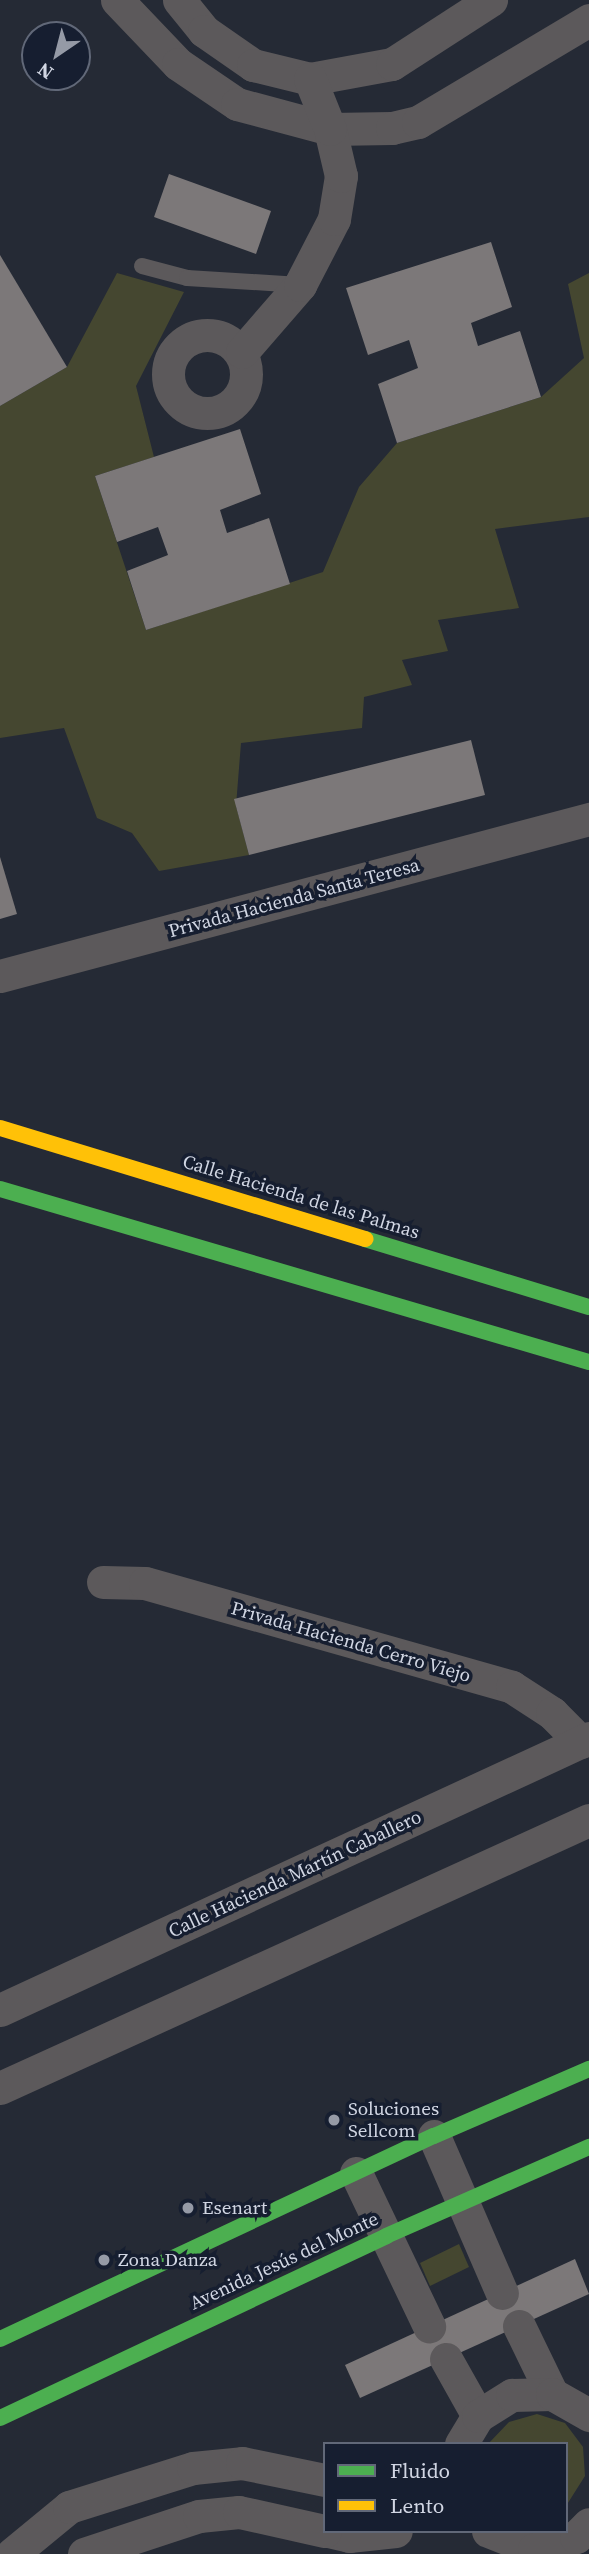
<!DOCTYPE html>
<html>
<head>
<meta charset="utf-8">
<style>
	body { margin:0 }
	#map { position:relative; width:589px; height:2554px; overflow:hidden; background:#252a35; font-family:"Source Serif 4",serif }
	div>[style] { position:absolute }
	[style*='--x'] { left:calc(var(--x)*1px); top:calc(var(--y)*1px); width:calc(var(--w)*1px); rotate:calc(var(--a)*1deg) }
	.green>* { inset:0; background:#454730 }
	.building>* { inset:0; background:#7c7879 }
	.lane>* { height:16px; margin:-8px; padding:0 8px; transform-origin:8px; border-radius:8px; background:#5c595b }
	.street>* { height:33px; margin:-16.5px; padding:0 16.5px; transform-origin:16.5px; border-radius:16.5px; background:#5c595b }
	.street>.ring { margin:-16.5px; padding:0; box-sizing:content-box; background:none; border:33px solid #5c595b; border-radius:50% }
	.fast>* { height:16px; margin:-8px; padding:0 8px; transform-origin:8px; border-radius:8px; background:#4caf50 }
	.slow>* { height:16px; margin:-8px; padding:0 8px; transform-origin:8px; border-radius:8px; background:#ffc107 }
	.dots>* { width:19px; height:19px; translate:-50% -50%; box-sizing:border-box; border:4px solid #161e30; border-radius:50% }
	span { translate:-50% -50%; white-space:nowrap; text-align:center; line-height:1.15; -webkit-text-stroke:7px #161e30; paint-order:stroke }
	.street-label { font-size:19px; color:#d1d6e3 }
	.poi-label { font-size:19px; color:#d1d6e3 }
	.left { translate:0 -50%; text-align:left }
	.legend { position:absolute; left:323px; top:2442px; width:245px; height:91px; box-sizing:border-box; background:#161e30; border:2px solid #616878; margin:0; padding:9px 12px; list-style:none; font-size:21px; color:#d1d6e3 }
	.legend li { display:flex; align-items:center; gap:14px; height:35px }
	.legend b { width:35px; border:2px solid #616878 }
	.north { position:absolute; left:21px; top:21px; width:70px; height:70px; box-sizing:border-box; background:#161e30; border:2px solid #616878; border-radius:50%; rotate:215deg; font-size:19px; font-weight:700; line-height:28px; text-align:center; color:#d1d6e3 }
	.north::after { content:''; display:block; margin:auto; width:24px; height:32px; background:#959aa6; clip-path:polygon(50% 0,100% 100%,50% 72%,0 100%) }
</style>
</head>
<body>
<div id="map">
	<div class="green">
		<div style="clip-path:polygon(117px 273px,184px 292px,136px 386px,154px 457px,95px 476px,146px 630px,323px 572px,359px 487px,397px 443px,541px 397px,584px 358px,568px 284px,589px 273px,589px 517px,495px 529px,519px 608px,438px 620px,448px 651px,402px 660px,412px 685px,364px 697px,362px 728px,241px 743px,236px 806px,249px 855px,159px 871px,132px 833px,97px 818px,64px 728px,0 738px,0 406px,67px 367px)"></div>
		<div style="clip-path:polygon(459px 2244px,469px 2267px,430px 2286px,420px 2263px)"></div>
		<div style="clip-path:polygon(537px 2414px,565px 2423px,583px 2447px,585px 2476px,566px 2506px,566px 2444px,488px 2444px,509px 2422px)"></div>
	</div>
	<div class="building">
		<div style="clip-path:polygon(169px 174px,271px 211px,256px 254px,154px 217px)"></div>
		<div style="clip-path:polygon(491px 242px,512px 307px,471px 323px,478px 346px,520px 331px,541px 397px,397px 443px,378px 384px,418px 368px,409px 340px,368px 355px,346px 288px)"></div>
		<div style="clip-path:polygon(0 255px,67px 367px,0 406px)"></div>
		<div style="clip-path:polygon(240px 429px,261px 494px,220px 510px,227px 533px,269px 518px,290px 584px,146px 630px,127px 571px,168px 555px,158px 527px,117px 542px,95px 476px)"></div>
		<div style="clip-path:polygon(471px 740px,485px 795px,249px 855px,234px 799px)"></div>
		<div style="clip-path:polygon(0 857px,17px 914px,0 919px)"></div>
		<div style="clip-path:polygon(575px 2259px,589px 2294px,360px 2398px,345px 2365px)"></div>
	</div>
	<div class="lane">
		<div style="--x:142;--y:266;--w:47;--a:14.9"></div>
		<div style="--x:187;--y:278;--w:113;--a:3.5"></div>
	</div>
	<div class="street">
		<div style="--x:117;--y:0;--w:88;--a:46.4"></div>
		<div style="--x:178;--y:64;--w:71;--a:34.1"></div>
		<div style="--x:237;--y:104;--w:96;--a:15"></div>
		<div style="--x:330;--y:129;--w:62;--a:-0.9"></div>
		<div style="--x:392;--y:128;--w:27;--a:-13"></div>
		<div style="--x:418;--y:122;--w:199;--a:-30.8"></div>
		<div style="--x:179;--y:0;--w:40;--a:51"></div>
		<div style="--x:204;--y:31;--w:60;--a:34.8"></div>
		<div style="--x:253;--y:65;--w:59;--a:13.8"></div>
		<div style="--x:310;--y:79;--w:83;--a:-10.4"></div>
		<div style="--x:392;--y:64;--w:118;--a:-32.9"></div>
		<div class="ring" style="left:168px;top:335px;width:45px;height:45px"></div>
		<div style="--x:242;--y:352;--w:89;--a:-49.1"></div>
		<div style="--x:300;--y:285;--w:74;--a:-62.7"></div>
		<div style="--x:334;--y:219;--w:44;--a:-80.8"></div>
		<div style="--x:341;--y:176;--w:48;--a:-103.2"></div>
		<div style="--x:330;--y:129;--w:54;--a:-111.8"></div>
		<div style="--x:0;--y:976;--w:610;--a:-14.93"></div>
		<div style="--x:103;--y:1582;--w:42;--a:1.4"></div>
		<div style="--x:145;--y:1583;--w:381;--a:15.8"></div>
		<div style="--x:512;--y:1687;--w:48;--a:33"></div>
		<div style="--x:552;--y:1713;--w:41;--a:45"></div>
		<div style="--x:0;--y:2010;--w:649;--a:-24.79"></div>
		<div style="--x:0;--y:2088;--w:647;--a:-24.47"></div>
		<div style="--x:434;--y:2136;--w:171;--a:66.6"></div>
		<div style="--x:356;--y:2173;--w:170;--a:64.5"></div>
		<div style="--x:519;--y:2326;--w:76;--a:64.1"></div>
		<div style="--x:446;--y:2359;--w:65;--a:60.7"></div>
		<div style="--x:461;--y:2444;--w:33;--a:-59"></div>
		<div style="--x:478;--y:2416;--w:40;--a:-32"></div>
		<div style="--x:512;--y:2395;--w:40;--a:-1.4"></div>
		<div style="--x:552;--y:2394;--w:43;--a:29.6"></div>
		<div style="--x:328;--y:2531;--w:22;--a:13"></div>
		<div style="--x:349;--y:2536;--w:47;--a:-6.1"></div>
		<div style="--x:488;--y:2531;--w:49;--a:21.4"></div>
		<div style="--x:534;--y:2549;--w:44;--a:-15.9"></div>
		<div style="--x:576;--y:2537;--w:18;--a:-45"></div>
		<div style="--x:12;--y:2554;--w:74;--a:-39.5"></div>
		<div style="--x:69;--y:2507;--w:130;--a:-17.5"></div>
		<div style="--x:193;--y:2468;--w:49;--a:-5.8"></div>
		<div style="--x:242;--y:2463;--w:85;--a:11.6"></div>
		<div style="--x:84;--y:2554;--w:121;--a:-18.3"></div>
		<div style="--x:199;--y:2516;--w:40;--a:-5.7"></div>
		<div style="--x:239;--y:2512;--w:88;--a:12.5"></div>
	</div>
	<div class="fast">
		<div style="--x:0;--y:1189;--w:614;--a:16.37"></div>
		<div style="--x:365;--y:1239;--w:234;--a:16.9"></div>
		<div style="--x:0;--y:2339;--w:479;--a:-25.1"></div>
		<div style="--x:434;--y:2136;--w:169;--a:-23.4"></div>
		<div style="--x:0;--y:2418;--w:427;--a:-25.2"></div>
		<div style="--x:386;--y:2236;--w:222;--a:-23.7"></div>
	</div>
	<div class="slow">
		<div style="--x:0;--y:1128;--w:382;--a:16.9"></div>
	</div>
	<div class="dots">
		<div style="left:334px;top:2120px;background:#959aa6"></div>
		<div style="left:188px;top:2208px;background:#959aa6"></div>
		<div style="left:104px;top:2260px;background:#959aa6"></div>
	</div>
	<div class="street-label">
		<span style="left:294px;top:898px;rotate:-15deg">Privada Hacienda Santa Teresa</span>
		<span style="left:301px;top:1197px;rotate:17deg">Calle Hacienda de las Palmas</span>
		<span style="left:351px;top:1642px;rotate:16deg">Privada Hacienda Cerro Viejo</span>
		<span style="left:295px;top:1874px;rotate:-25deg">Calle Hacienda Martín Caballero</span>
		<span style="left:284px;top:2261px;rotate:-25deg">Avenida Jesús del Monte</span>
	</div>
	<div class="poi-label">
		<span class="left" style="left:348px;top:2120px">Soluciones<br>Sellcom</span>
		<span class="left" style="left:202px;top:2208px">Esenart</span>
		<span class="left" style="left:118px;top:2260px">Zona Danza</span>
	</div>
	<ul class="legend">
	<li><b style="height:9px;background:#4caf50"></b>Fluido</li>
	<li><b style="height:9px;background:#ffc107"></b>Lento</li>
	</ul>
	<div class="north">N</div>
</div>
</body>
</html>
